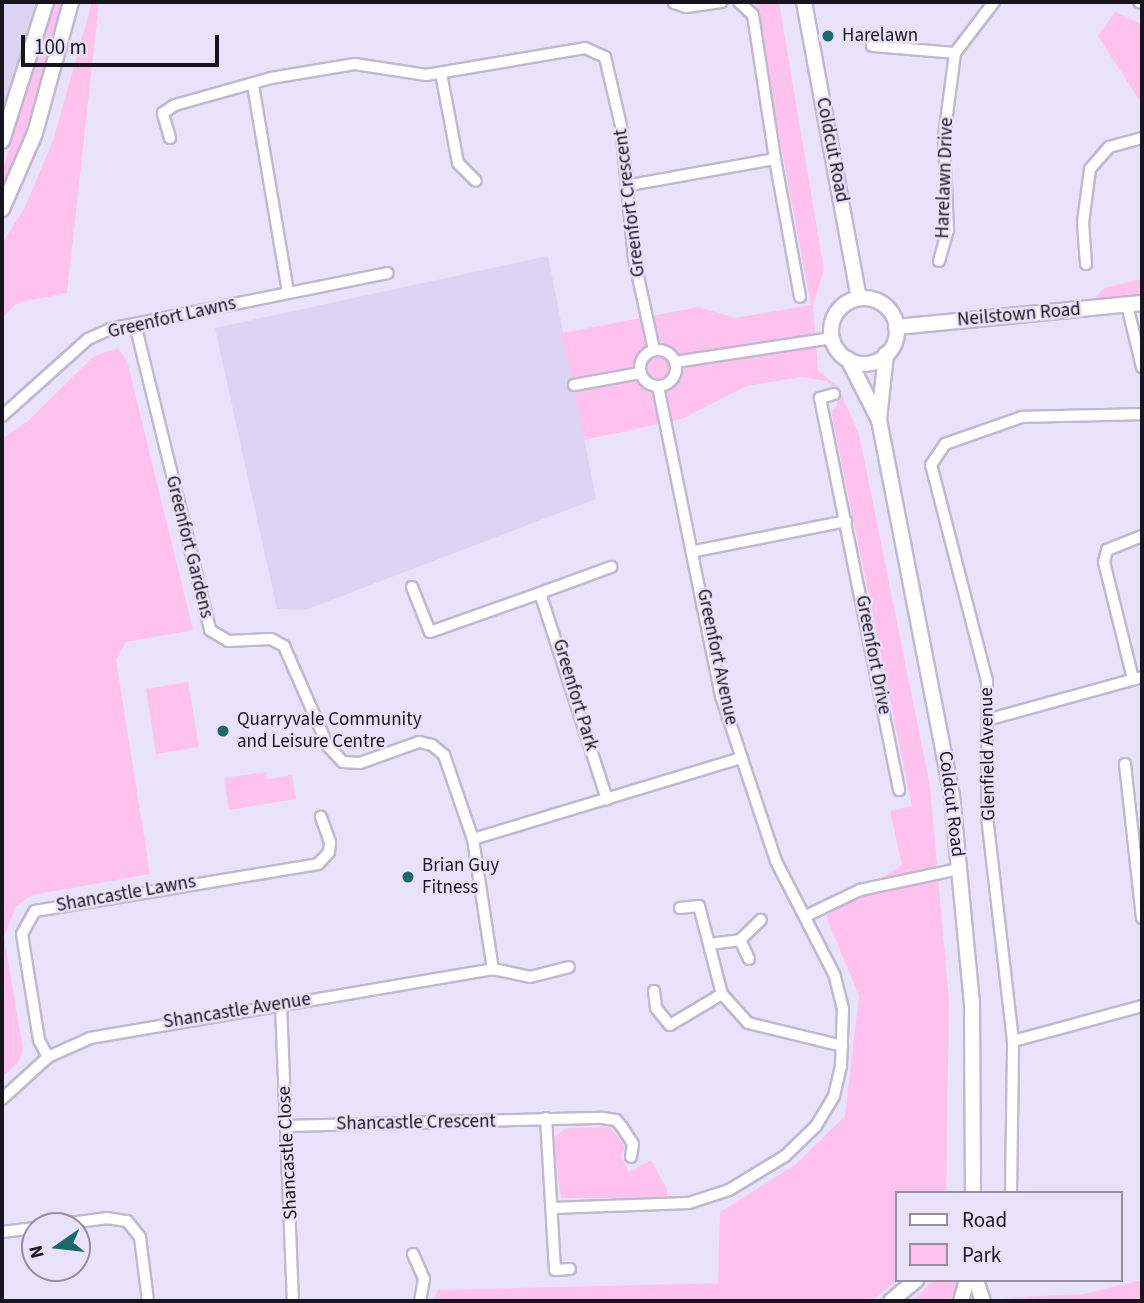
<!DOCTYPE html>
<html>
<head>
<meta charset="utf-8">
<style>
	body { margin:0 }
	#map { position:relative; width:1144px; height:1303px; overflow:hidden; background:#e8e2fa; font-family:"Source Sans 3",sans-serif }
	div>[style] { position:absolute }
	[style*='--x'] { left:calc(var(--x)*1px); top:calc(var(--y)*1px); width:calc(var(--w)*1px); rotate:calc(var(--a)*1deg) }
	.built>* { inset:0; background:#dcd4f3 }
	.green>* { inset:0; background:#ffc1ee }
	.roads { filter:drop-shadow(2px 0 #bfb9d0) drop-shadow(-2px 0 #bfb9d0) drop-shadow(0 2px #bfb9d0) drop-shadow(0 -2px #bfb9d0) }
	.street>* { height:10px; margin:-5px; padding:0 5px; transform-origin:5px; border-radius:5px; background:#fff }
	.street>.ring { margin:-5px; padding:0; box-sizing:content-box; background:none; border:10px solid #fff; border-radius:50% }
	.secondary>* { height:14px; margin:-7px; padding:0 7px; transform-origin:7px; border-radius:7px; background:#fff }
	.secondary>.ring { margin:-7px; padding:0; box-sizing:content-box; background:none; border:14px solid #fff; border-radius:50% }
	.dots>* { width:19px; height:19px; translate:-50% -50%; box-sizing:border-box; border:4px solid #e8e2fa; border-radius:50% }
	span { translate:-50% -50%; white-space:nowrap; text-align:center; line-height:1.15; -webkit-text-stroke:5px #e8e2fa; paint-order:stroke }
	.poi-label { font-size:19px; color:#17151d }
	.left { translate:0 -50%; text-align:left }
	.street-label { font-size:19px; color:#17151d }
	.frame { position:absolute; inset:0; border:4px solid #17151d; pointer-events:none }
	.legend { position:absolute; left:895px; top:1191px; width:228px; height:91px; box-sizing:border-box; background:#e8e2fa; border:2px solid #9490a2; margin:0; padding:9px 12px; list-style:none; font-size:21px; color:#17151d }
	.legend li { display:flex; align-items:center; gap:14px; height:35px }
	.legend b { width:35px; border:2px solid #9490a2 }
	.north { position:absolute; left:21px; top:1212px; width:70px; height:70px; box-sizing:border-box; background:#e8e2fa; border:2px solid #9490a2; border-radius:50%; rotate:256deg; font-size:19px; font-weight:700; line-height:28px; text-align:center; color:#17151d }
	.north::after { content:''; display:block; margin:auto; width:24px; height:32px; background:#1b686d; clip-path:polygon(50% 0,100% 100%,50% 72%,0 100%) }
	.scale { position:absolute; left:21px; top:35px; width:198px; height:32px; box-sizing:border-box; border:4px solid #17151d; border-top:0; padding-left:9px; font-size:21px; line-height:24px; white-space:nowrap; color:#17151d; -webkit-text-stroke:5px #e8e2fa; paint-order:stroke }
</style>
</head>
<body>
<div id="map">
	<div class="built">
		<div style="clip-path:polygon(2px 2px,36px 2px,2px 115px)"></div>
		<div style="clip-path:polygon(548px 256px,596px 499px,305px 610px,277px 609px,215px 328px)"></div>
	</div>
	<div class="green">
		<div style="clip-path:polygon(55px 2px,63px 2px,21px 148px,2px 193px,2px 172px)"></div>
		<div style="clip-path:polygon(92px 2px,99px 2px,67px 293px,17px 303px,2px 318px,2px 244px,25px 207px,53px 141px)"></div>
		<div style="clip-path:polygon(754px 2px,779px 2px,824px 270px,813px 305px,818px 370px,838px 387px,859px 434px,930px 786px,949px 1001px,946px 1193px,897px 1193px,898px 1280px,872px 1301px,433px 1301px,438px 1290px,718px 1283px,720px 1212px,795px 1165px,845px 1116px,859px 996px,826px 916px,902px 865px,890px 811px,912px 806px,831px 411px,837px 406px,836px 391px,827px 381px,801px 377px,746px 386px,682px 419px,584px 440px,562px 333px,699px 307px,735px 318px,811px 305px)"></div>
		<div style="clip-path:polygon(1115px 12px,1142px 24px,1142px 104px,1098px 36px)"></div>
		<div style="clip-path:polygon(1142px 279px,1142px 296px,1095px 298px,1104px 288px)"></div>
		<div style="clip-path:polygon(118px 348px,127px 361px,193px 630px,126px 642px,116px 660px,150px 874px,32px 895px,16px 906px,4px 937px,23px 1049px,18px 1063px,2px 1077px,2px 439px,28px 421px,94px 356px)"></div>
		<div style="clip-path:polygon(188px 682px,199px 747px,156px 754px,146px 689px)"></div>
		<div style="clip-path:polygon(266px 772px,267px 779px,292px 775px,296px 799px,229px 810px,224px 778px)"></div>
		<div style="clip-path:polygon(610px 1127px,625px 1147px,621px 1156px,629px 1172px,651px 1160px,667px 1189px,667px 1198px,561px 1198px,553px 1138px,566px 1128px)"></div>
		<div style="clip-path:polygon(934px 1280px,959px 1280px,953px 1301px,912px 1301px)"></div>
		<div style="clip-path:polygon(1142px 1280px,1142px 1301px,999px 1298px,1084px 1294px)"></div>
	</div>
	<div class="roads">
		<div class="street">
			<div style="--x:739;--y:2;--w:19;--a:43"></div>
			<div style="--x:753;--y:15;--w:146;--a:81.3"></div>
			<div style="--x:1139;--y:2;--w:3;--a:18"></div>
			<div style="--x:674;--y:3;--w:13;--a:18"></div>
			<div style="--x:686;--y:7;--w:36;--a:-8"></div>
			<div style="--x:872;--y:46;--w:83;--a:4.8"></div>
			<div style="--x:441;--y:73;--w:92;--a:79.3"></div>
			<div style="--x:458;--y:163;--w:25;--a:45"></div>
			<div style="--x:253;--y:85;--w:210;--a:80.4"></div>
			<div style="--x:170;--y:138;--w:26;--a:-106"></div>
			<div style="--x:163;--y:113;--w:14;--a:-34"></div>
			<div style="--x:175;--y:105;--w:100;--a:-15.7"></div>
			<div style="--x:271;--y:78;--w:85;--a:-9.5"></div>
			<div style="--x:355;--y:64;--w:72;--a:8.8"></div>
			<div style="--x:426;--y:75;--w:161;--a:-9.6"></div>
			<div style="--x:585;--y:48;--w:22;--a:24"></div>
			<div style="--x:605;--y:57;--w:71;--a:76.9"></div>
			<div style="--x:621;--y:126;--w:133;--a:84.4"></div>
			<div style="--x:634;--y:258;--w:94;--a:77.7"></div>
			<div style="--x:630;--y:185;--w:147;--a:-10.2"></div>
			<div style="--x:775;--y:159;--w:140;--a:79.7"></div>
			<div style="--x:939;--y:261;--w:32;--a:-74"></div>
			<div style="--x:948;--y:230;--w:93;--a:-92.5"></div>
			<div style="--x:944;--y:137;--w:85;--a:-82.5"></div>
			<div style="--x:955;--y:53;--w:64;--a:-52.6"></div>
			<div style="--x:1086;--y:264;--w:41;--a:-94.2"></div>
			<div style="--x:1083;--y:223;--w:54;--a:-82.6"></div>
			<div style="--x:1090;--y:169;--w:29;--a:-49"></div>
			<div style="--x:1109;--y:147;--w:34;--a:-15"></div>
			<div style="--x:1127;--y:305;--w:64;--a:76.4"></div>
			<div style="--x:135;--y:324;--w:315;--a:76.2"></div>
			<div style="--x:210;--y:630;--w:21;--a:31"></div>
			<div style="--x:228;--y:641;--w:43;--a:-2.7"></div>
			<div style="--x:271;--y:639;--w:15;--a:28"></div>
			<div style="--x:284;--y:646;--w:109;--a:66.3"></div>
			<div style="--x:328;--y:746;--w:22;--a:47"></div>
			<div style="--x:343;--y:762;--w:17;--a:3"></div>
			<div style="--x:360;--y:763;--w:63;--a:-19.6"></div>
			<div style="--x:419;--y:742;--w:13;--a:13"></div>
			<div style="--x:432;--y:745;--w:16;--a:40"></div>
			<div style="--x:444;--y:755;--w:89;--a:71"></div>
			<div style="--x:473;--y:839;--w:132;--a:81.3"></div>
			<div class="ring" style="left:640px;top:350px;width:26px;height:26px"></div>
			<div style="--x:675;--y:362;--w:159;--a:-8.7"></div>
			<div style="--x:574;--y:385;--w:67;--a:-10.3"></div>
			<div style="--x:834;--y:394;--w:15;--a:164"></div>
			<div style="--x:820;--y:398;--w:400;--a:78.6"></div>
			<div style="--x:2;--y:416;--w:115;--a:-41.8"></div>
			<div style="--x:88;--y:339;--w:24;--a:-24"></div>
			<div style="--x:110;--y:329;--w:283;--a:-11.4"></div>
			<div style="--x:695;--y:551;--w:154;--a:-11.2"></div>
			<div style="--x:412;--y:587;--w:48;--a:68.2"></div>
			<div style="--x:430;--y:632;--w:117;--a:-19.5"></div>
			<div style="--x:540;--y:593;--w:217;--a:72"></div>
			<div style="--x:540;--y:593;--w:76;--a:-20.1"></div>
			<div style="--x:1133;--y:679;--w:121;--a:-103.9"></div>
			<div style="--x:1104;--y:562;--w:12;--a:-76"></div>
			<div style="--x:1107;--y:550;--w:38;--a:-22"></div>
			<div style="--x:990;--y:719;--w:158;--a:-15.4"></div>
			<div style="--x:1125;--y:764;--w:155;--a:83.7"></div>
			<div style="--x:473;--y:839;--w:281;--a:-16.8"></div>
			<div style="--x:680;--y:908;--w:19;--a:-6"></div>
			<div style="--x:699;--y:906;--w:91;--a:75.4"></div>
			<div style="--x:722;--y:994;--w:39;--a:48"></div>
			<div style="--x:748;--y:1023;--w:97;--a:13.7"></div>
			<div style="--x:806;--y:916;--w:60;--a:-25.7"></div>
			<div style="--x:860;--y:890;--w:101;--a:-12"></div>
			<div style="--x:709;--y:944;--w:31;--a:-7"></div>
			<div style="--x:749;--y:959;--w:21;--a:-115"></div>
			<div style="--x:740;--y:940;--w:29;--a:-44"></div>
			<div style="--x:654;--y:991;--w:17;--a:83"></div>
			<div style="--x:656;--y:1008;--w:22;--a:51"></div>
			<div style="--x:670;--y:1025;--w:61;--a:-30.8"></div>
			<div style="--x:281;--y:1005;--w:296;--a:87.7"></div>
			<div style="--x:1013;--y:1041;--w:134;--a:-15.2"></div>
			<div style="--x:48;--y:1057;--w:19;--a:-118"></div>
			<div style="--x:39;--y:1040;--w:107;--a:-99.1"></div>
			<div style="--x:22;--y:934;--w:26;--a:-61"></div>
			<div style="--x:35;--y:911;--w:287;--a:-9.4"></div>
			<div style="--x:318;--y:864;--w:16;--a:-47"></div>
			<div style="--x:329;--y:852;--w:10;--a:-84"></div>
			<div style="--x:330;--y:842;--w:27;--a:-110"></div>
			<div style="--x:2;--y:1099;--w:62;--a:-42.4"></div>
			<div style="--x:48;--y:1057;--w:46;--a:-24.3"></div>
			<div style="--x:90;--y:1038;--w:409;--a:-9.7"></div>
			<div style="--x:493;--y:969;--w:38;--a:12"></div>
			<div style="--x:530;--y:977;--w:40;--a:-14.4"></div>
			<div style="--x:546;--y:1118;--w:152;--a:86.6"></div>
			<div style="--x:555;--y:1270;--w:15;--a:-4"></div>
			<div style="--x:287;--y:1126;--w:315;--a:-1.5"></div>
			<div style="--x:602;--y:1118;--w:14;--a:8"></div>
			<div style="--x:616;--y:1120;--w:9;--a:49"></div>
			<div style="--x:622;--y:1127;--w:20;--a:57"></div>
			<div style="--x:633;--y:1144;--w:13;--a:99"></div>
			<div style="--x:1011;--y:1193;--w:152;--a:-89.2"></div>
			<div style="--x:1013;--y:1041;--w:226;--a:-96.6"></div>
			<div style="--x:987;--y:817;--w:136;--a:-90"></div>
			<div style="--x:987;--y:681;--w:223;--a:-104.5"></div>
			<div style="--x:931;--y:465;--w:25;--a:-56"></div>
			<div style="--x:945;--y:444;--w:82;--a:-19.3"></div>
			<div style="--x:1022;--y:417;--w:120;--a:-1.4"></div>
			<div style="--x:552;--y:1208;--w:137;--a:-2.1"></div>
			<div style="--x:689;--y:1203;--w:42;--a:-18"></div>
			<div style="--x:729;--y:1190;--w:66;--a:-31.3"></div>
			<div style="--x:785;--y:1156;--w:43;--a:-44.1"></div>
			<div style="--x:816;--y:1126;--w:35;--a:-59"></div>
			<div style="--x:834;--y:1096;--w:31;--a:-77"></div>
			<div style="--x:841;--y:1066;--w:57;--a:-88"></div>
			<div style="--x:843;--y:1009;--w:34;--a:-104"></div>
			<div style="--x:835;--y:976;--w:129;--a:-117.2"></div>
			<div style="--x:776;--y:861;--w:174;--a:-108.4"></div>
			<div style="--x:721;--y:696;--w:315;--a:-101.5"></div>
			<div style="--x:48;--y:1226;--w:60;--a:-7.7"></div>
			<div style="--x:107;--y:1218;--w:20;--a:9"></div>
			<div style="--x:127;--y:1221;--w:21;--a:51"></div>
			<div style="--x:140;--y:1237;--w:64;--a:82.9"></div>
			<div style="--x:2;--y:1232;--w:33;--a:-7"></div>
			<div style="--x:413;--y:1254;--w:27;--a:66"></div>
			<div style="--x:424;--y:1279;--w:22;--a:100"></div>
		</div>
		<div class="secondary">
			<div style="--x:804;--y:2;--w:301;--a:79.5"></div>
			<div style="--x:2;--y:141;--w:146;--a:-72.4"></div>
			<div style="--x:2;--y:209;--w:83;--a:-66.5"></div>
			<div style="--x:35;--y:133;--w:136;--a:-74.6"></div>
			<div class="ring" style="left:831px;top:298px;width:52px;height:52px"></div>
			<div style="--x:896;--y:327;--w:247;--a:-5.6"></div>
			<div style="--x:886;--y:354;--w:66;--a:96.1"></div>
			<div style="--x:879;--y:420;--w:383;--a:79"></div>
			<div style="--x:952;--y:796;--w:208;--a:84.5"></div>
			<div style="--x:972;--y:1003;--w:190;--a:89.7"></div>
			<div style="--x:848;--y:359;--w:68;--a:63.1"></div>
			<div style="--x:976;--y:1280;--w:22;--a:72"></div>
			<div style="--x:891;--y:1301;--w:33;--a:-40"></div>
			<div style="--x:961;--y:1301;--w:22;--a:-74"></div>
		</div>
	</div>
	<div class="dots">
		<div style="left:828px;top:36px;background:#1b686d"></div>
		<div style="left:223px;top:731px;background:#1b686d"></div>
		<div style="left:408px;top:877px;background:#1b686d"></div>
	</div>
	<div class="poi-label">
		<span class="left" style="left:842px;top:36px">Harelawn</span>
		<span class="left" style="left:237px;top:731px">Quarryvale Community<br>and Leisure Centre</span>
		<span class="left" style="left:422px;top:877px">Brian Guy<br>Fitness</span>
	</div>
	<div class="street-label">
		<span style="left:832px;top:150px;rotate:79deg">Coldcut Road</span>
		<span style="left:945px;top:178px;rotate:-88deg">Harelawn Drive</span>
		<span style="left:630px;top:203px;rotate:-97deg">Greenfort Crescent</span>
		<span style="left:1019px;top:315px;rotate:-5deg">Neilstown Road</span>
		<span style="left:172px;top:318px;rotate:-13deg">Greenfort Lawns</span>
		<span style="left:189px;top:547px;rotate:76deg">Greenfort Gardens</span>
		<span style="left:873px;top:655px;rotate:79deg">Greenfort Drive</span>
		<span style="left:717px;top:657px;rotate:78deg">Greenfort Avenue</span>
		<span style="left:575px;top:695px;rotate:73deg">Greenfort Park</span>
		<span style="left:988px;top:754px;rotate:-91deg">Glenfield Avenue</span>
		<span style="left:951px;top:804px;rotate:83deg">Coldcut Road</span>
		<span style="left:126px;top:894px;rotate:-10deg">Shancastle Lawns</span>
		<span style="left:237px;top:1011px;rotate:-9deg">Shancastle Avenue</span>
		<span style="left:416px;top:1123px;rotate:-1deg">Shancastle Crescent</span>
		<span style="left:288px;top:1153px;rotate:-93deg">Shancastle Close</span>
	</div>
	<div class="frame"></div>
	<ul class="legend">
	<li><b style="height:9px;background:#fff"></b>Road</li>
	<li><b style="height:19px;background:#ffc1ee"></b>Park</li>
	</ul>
	<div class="north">N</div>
	<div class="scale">100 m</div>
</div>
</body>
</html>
